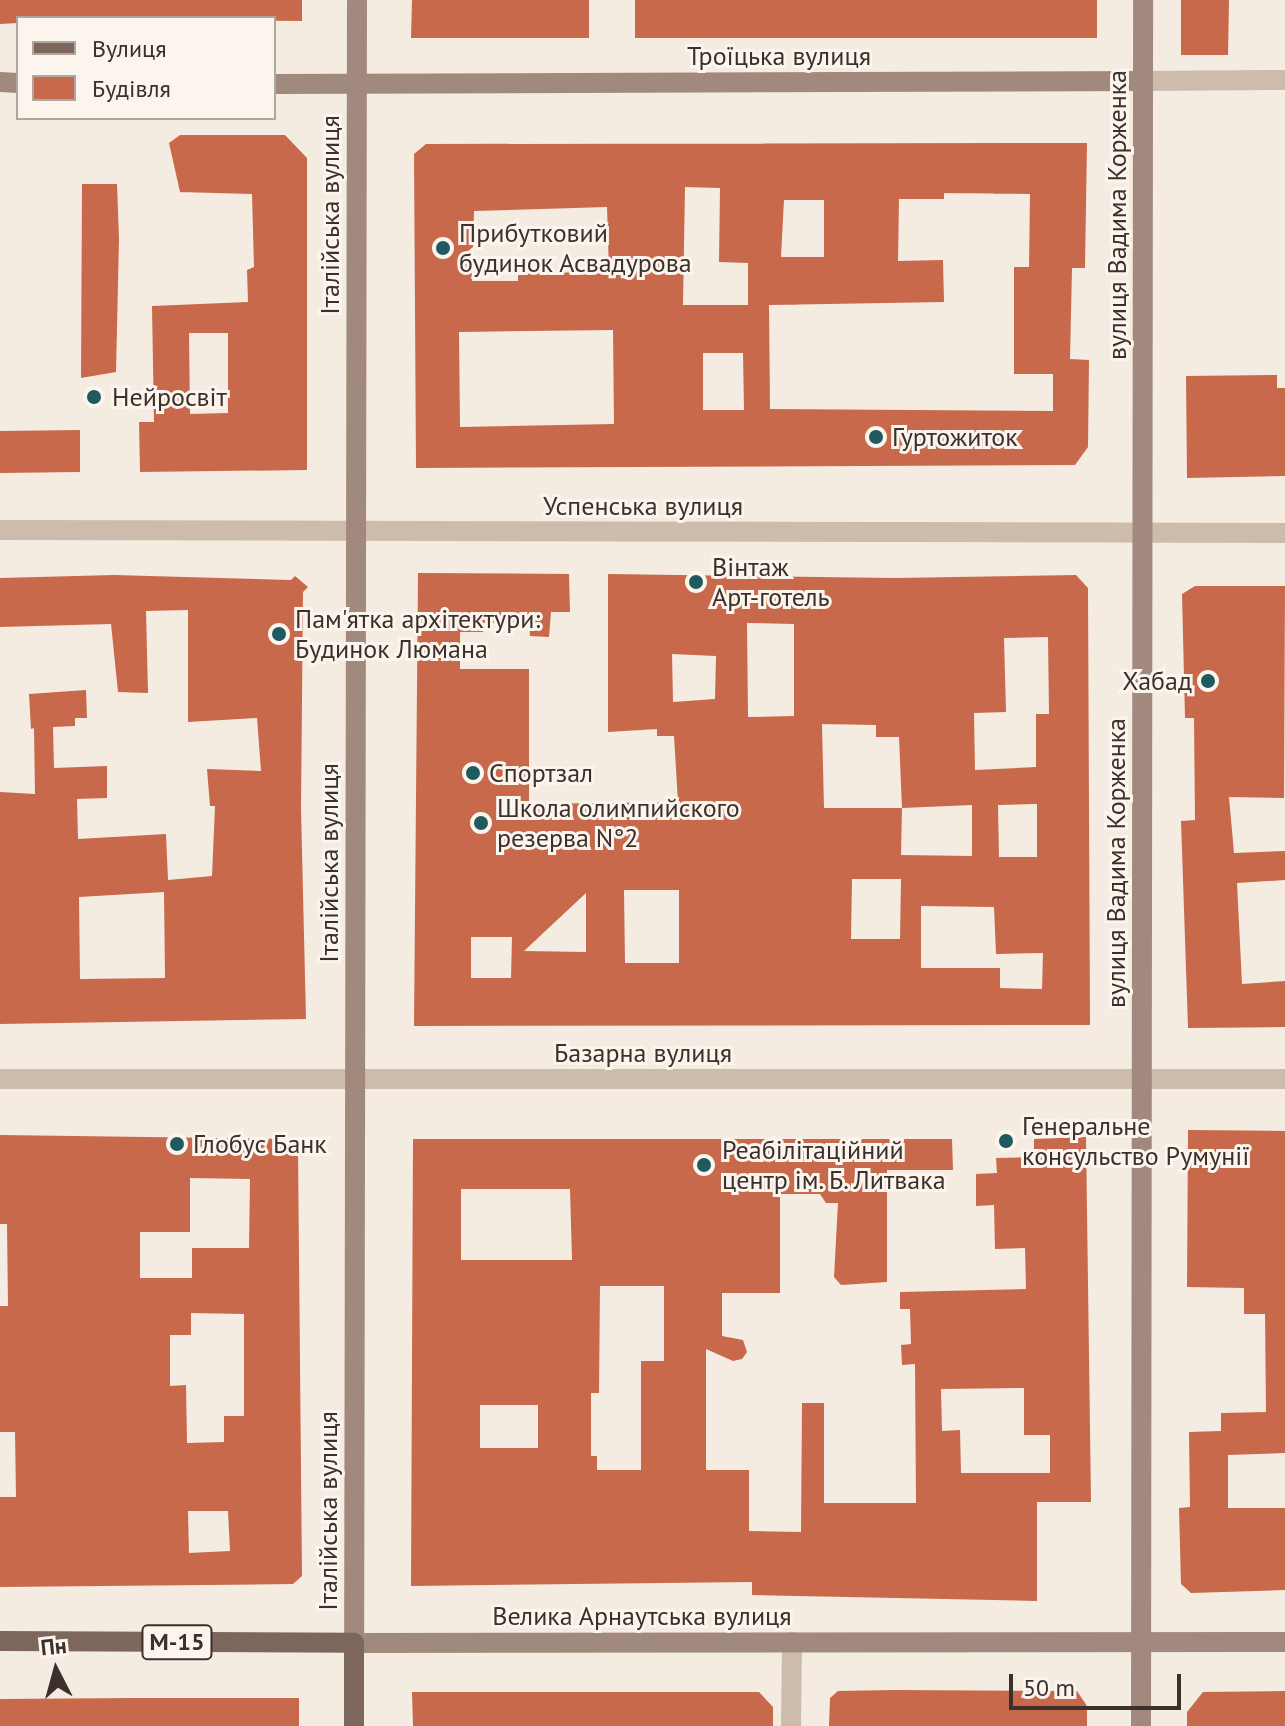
<!DOCTYPE html>
<html>
<head>
<meta charset="utf-8">
<style>
	body { margin:0 }
	#map { position:relative; width:1285px; height:1726px; overflow:hidden; background:#f4ebe1; font-family:"PT Sans",sans-serif }
	div>[style] { position:absolute }
	[style*='--x'] { left:calc(var(--x)*1px); top:calc(var(--y)*1px); width:calc(var(--w)*1px); rotate:calc(var(--a)*1deg) }
	.building>* { inset:0; background:#c8694b }
	.minor>* { height:20px; margin:-10px; padding:0 10px; transform-origin:10px; border-radius:10px; background:#cdbbac }
	.tertiary>* { height:20px; margin:-10px; padding:0 10px; transform-origin:10px; border-radius:10px; background:#cdbbac }
	.secondary>* { height:20px; margin:-10px; padding:0 10px; transform-origin:10px; border-radius:10px; background:#a18a7d }
	.primary>* { height:20px; margin:-10px; padding:0 10px; transform-origin:10px; border-radius:10px; background:#7d675c }
	.dots>* { width:22px; height:22px; translate:-50% -50%; box-sizing:border-box; border:4px solid #fbf5ee; border-radius:50% }
	span { translate:-50% -50%; white-space:nowrap; text-align:center; line-height:1.15; -webkit-text-stroke:6px #fbf5ee; paint-order:stroke }
	.shield-label span { padding:2px 6px; background:#fbf5ee; border:2px solid; border-radius:6px; -webkit-text-stroke-width:0 }
	.shield-label { font-size:24px; color:#3b302b; font-weight:700 }
	.street-label { font-size:26px; color:#3b302b }
	.poi-label { font-size:26px; color:#3b302b }
	.left { translate:0 -50%; text-align:left }
	.right { translate:-100% -50%; text-align:right }
	.legend { position:absolute; left:16px; top:16px; width:260px; height:104px; box-sizing:border-box; background:#fbf5ee; border:2px solid #aea6a0; margin:0; padding:10px 14px; list-style:none; font-size:24px; color:#3b302b }
	.legend li { display:flex; align-items:center; gap:16px; height:40px }
	.legend b { width:40px; border:2px solid #aea6a0 }
	.north { position:absolute; left:16px; top:1630px; width:80px; height:80px; -webkit-text-stroke:6px #fbf5ee; paint-order:stroke; rotate:354deg; font-size:22px; font-weight:700; line-height:32px; text-align:center; color:#3b302b }
	.north::after { content:''; display:block; margin:auto; width:28px; height:36px; background:#3b302b; clip-path:polygon(50% 0,100% 100%,50% 72%,0 100%) }
	.scale { position:absolute; left:1009px; top:1674px; width:172px; height:36px; box-sizing:border-box; border:4px solid #3b302b; border-top:0; padding-left:10px; font-size:24px; line-height:28px; white-space:nowrap; color:#3b302b; -webkit-text-stroke:6px #fbf5ee; paint-order:stroke }
</style>
</head>
<body>
<div id="map">
	<div class="building">
		<div style="clip-path:polygon(0 0,302px 0,302px 21px,18px 18px,18px 23px,0 24px)"></div>
		<div style="clip-path:polygon(412px 0,589px 0,589px 38px,411px 38px)"></div>
		<div style="clip-path:polygon(635px 0,1097px 0,1097px 38px,635px 38px)"></div>
		<div style="clip-path:polygon(1181px 0,1229px 0,1228px 55px,1181px 55px)"></div>
		<div style="clip-path:polygon(evenodd,180px 135px,285px 135px,307px 158px,307px 470px,140px 472px,139px 422px,154px 422px,152px 306px,248px 302px,247px 270px,254px 267px,252px 194px,180px 192px,169px 143px,180px 135px,189px 333px,228px 333px,228px 413px,190px 414px,189px 333px)"></div>
		<div style="clip-path:polygon(evenodd,1087px 143px,1085px 268px,1072px 268px,1070px 359px,1089px 360px,1088px 447px,1075px 465px,416px 468px,414px 154px,426px 144px,1087px 143px,685px 187px,720px 188px,719px 262px,748px 263px,748px 305px,683px 305px,685px 187px,1087px 143px,944px 193px,1030px 194px,1029px 267px,1014px 267px,1014px 374px,1053px 374px,1053px 411px,770px 409px,769px 305px,944px 302px,943px 260px,898px 261px,899px 199px,944px 199px,944px 193px,1087px 143px,784px 200px,824px 200px,824px 257px,781px 257px,784px 200px,1087px 143px,607px 207px,609px 272px,518px 273px,518px 281px,472px 281px,474px 211px,607px 207px,1087px 143px,613px 330px,614px 424px,460px 427px,459px 332px,613px 330px,1087px 143px,703px 353px,743px 353px,744px 410px,703px 410px,703px 353px)"></div>
		<div style="clip-path:polygon(82px 184px,117px 184px,119px 239px,116px 372px,81px 378px)"></div>
		<div style="clip-path:polygon(1277px 375px,1277px 388px,1285px 388px,1285px 476px,1187px 478px,1186px 376px)"></div>
		<div style="clip-path:polygon(80px 430px,80px 472px,0 473px,0 431px)"></div>
		<div style="clip-path:polygon(evenodd,418px 573px,569px 574px,570px 612px,551px 612px,549px 637px,530px 636px,529px 623px,483px 623px,483px 632px,460px 632px,460px 669px,529px 669px,529px 804px,678px 802px,674px 736px,657px 736px,657px 729px,608px 732px,608px 574px,895px 578px,1076px 575px,1088px 588px,1090px 1025px,414px 1026px,418px 573px,747px 623px,794px 624px,794px 716px,748px 717px,747px 623px,418px 573px,1048px 637px,1049px 714px,1036px 714px,1036px 767px,975px 770px,974px 713px,1006px 712px,1004px 638px,1048px 637px,418px 573px,672px 654px,716px 656px,715px 699px,673px 702px,672px 654px,418px 573px,822px 724px,876px 725px,876px 737px,899px 737px,902px 808px,824px 808px,822px 724px,418px 573px,1037px 804px,1037px 857px,999px 857px,998px 805px,1037px 804px,418px 573px,972px 805px,972px 856px,901px 855px,902px 808px,972px 805px,418px 573px,852px 879px,901px 879px,900px 939px,851px 939px,852px 879px,418px 573px,624px 890px,679px 890px,679px 963px,625px 963px,624px 890px,418px 573px,586px 893px,586px 952px,524px 951px,586px 893px,418px 573px,921px 906px,994px 907px,996px 954px,1043px 953px,1042px 989px,1000px 988px,1000px 968px,921px 968px,921px 906px,418px 573px,471px 937px,512px 937px,511px 978px,471px 978px,471px 937px)"></div>
		<div style="clip-path:polygon(evenodd,114px 575px,291px 580px,295px 576px,308px 587px,303px 592px,301px 809px,306px 1019px,0 1024px,0 792px,35px 794px,34px 728px,31px 729px,29px 694px,86px 690px,87px 718px,75px 718px,75px 726px,53px 727px,54px 768px,107px 766px,107px 798px,77px 799px,78px 839px,166px 834px,168px 880px,212px 876px,215px 806px,210px 806px,207px 769px,261px 771px,257px 718px,188px 722px,188px 610px,146px 611px,148px 693px,118px 692px,111px 624px,0 627px,0 578px,114px 575px,164px 892px,165px 978px,80px 979px,79px 897px,164px 892px)"></div>
		<div style="clip-path:polygon(1195px 586px,1285px 586px,1284px 798px,1229px 797px,1234px 853px,1285px 851px,1285px 880px,1237px 883px,1242px 984px,1285px 981px,1285px 1027px,1188px 1028px,1181px 821px,1195px 820px,1194px 718px,1185px 718px,1182px 594px)"></div>
		<div style="clip-path:polygon(1188px 1130px,1285px 1131px,1285px 1453px,1228px 1455px,1228px 1508px,1285px 1508px,1285px 1590px,1191px 1593px,1181px 1584px,1179px 1508px,1190px 1507px,1189px 1432px,1221px 1431px,1221px 1413px,1266px 1412px,1265px 1314px,1244px 1314px,1244px 1288px,1187px 1287px)"></div>
		<div style="clip-path:polygon(evenodd,0 1135px,287px 1139px,298px 1149px,302px 1576px,293px 1584px,0 1587px,0 1497px,16px 1497px,15px 1432px,0 1432px,0 1306px,8px 1306px,7px 1224px,0 1224px,0 1135px,190px 1178px,250px 1179px,249px 1248px,192px 1248px,192px 1278px,140px 1278px,140px 1232px,190px 1232px,190px 1178px,0 1135px,191px 1313px,244px 1314px,244px 1416px,224px 1416px,224px 1442px,187px 1443px,186px 1385px,170px 1386px,170px 1335px,191px 1335px,191px 1313px,0 1135px,188px 1511px,228px 1511px,230px 1551px,189px 1553px,188px 1511px)"></div>
		<div style="clip-path:polygon(evenodd,1086px 1137px,1091px 1502px,1037px 1502px,1037px 1601px,752px 1595px,752px 1582px,411px 1586px,413px 1139px,952px 1139px,953px 1170px,887px 1170px,887px 1282px,841px 1285px,834px 1277px,838px 1203px,826px 1203px,820px 1194px,780px 1194px,780px 1293px,722px 1293px,722px 1336px,743px 1340px,747px 1352px,742px 1359px,733px 1361px,706px 1349px,706px 1470px,749px 1470px,749px 1531px,801px 1532px,802px 1403px,824px 1403px,824px 1503px,916px 1503px,915px 1364px,902px 1365px,901px 1345px,911px 1344px,910px 1309px,900px 1309px,900px 1292px,1026px 1289px,1025px 1248px,995px 1249px,994px 1205px,976px 1206px,976px 1174px,997px 1173px,996px 1158px,1034px 1157px,1034px 1139px,1086px 1137px,461px 1189px,570px 1189px,572px 1260px,461px 1260px,461px 1189px,1086px 1137px,600px 1286px,664px 1286px,664px 1361px,641px 1361px,641px 1470px,597px 1470px,597px 1456px,591px 1456px,591px 1393px,599px 1393px,600px 1286px,1086px 1137px,1024px 1388px,1024px 1435px,1050px 1435px,1050px 1473px,961px 1473px,960px 1430px,942px 1431px,941px 1389px,1024px 1388px,1086px 1137px,480px 1405px,538px 1405px,538px 1448px,480px 1448px,480px 1405px)"></div>
		<div style="clip-path:polygon(893px 1690px,1077px 1691px,1087px 1706px,1087px 1726px,829px 1726px,830px 1698px,838px 1691px)"></div>
		<div style="clip-path:polygon(1285px 1691px,1285px 1726px,1187px 1726px,1187px 1712px,1203px 1692px)"></div>
		<div style="clip-path:polygon(412px 1692px,759px 1692px,773px 1707px,773px 1726px,413px 1726px)"></div>
		<div style="clip-path:polygon(135px 1698px,299px 1698px,299px 1726px,0 1726px,0 1699px)"></div>
	</div>
	<div class="minor">
		<div style="--x:0;--y:1079;--w:1285;--a:0"></div>
	</div>
	<div class="tertiary">
		<div style="--x:1143;--y:81;--w:142;--a:-0.4"></div>
		<div style="--x:0;--y:530;--w:1285;--a:0.13"></div>
		<div style="--x:791;--y:1726;--w:84;--a:-89.3"></div>
	</div>
	<div class="secondary">
		<div style="--x:357;--y:0;--w:1643;--a:90.1"></div>
		<div style="--x:354;--y:1643;--w:931;--a:-0.06"></div>
		<div style="--x:0;--y:82;--w:18;--a:3"></div>
		<div style="--x:274;--y:84;--w:869;--a:-0.2"></div>
		<div style="--x:1141;--y:1726;--w:1726;--a:-89.93"></div>
	</div>
	<div class="primary">
		<div style="--x:0;--y:1641;--w:354;--a:0.3"></div>
		<div style="--x:354;--y:1643;--w:83;--a:90"></div>
	</div>
	<div class="dots">
		<div style="left:443px;top:248px;background:#1f5a5e"></div>
		<div style="left:94px;top:397px;background:#1f5a5e"></div>
		<div style="left:876px;top:437px;background:#1f5a5e"></div>
		<div style="left:696px;top:582px;background:#1f5a5e"></div>
		<div style="left:279px;top:634px;background:#1f5a5e"></div>
		<div style="left:1208px;top:681px;background:#1f5a5e"></div>
		<div style="left:473px;top:773px;background:#1f5a5e"></div>
		<div style="left:481px;top:823px;background:#1f5a5e"></div>
		<div style="left:1006px;top:1141px;background:#1f5a5e"></div>
		<div style="left:177px;top:1144px;background:#1f5a5e"></div>
		<div style="left:704px;top:1165px;background:#1f5a5e"></div>
	</div>
	<div class="shield-label">
		<span style="left:177px;top:1642px">М-15</span>
	</div>
	<div class="street-label">
		<span style="left:779px;top:56px">Троїцька вулиця</span>
		<span style="left:330px;top:215px;rotate:-90deg">Італійська вулиця</span>
		<span style="left:1117px;top:215px;rotate:-90deg">вулиця Вадима Корженка</span>
		<span style="left:643px;top:506px">Успенська вулиця</span>
		<span style="left:329px;top:863px;rotate:-90deg">Італійська вулиця</span>
		<span style="left:1116px;top:863px;rotate:-90deg">вулиця Вадима Корженка</span>
		<span style="left:643px;top:1053px">Базарна вулиця</span>
		<span style="left:328px;top:1511px;rotate:-90deg">Італійська вулиця</span>
		<span style="left:642px;top:1616px">Велика Арнаутська вулиця</span>
	</div>
	<div class="poi-label">
		<span class="left" style="left:459px;top:248px">Прибутковий<br>будинок Асвадурова</span>
		<span class="left" style="left:112px;top:397px">Нейросвіт</span>
		<span class="left" style="left:892px;top:437px">Гуртожиток</span>
		<span class="left" style="left:712px;top:582px">Вінтаж<br>Арт-готель</span>
		<span class="left" style="left:295px;top:634px">Пам'ятка архітектури:<br>Будинок Люмана</span>
		<span class="right" style="left:1192px;top:681px">Хабад</span>
		<span class="left" style="left:489px;top:773px">Спортзал</span>
		<span class="left" style="left:497px;top:823px">Школа олимпийского<br>резерва N°2</span>
		<span class="left" style="left:1022px;top:1141px">Генеральне<br>консульство Румунії</span>
		<span class="left" style="left:193px;top:1144px">Глобус Банк</span>
		<span class="left" style="left:722px;top:1165px">Реабілітаційний<br>центр ім. Б. Литвака</span>
	</div>
	<ul class="legend">
	<li><b style="height:10px;background:#7d675c"></b>Вулиця</li>
	<li><b style="height:22px;background:#c8694b"></b>Будівля</li>
	</ul>
	<div class="north">Пн</div>
	<div class="scale">50 m</div>
</div>
</body>
</html>
